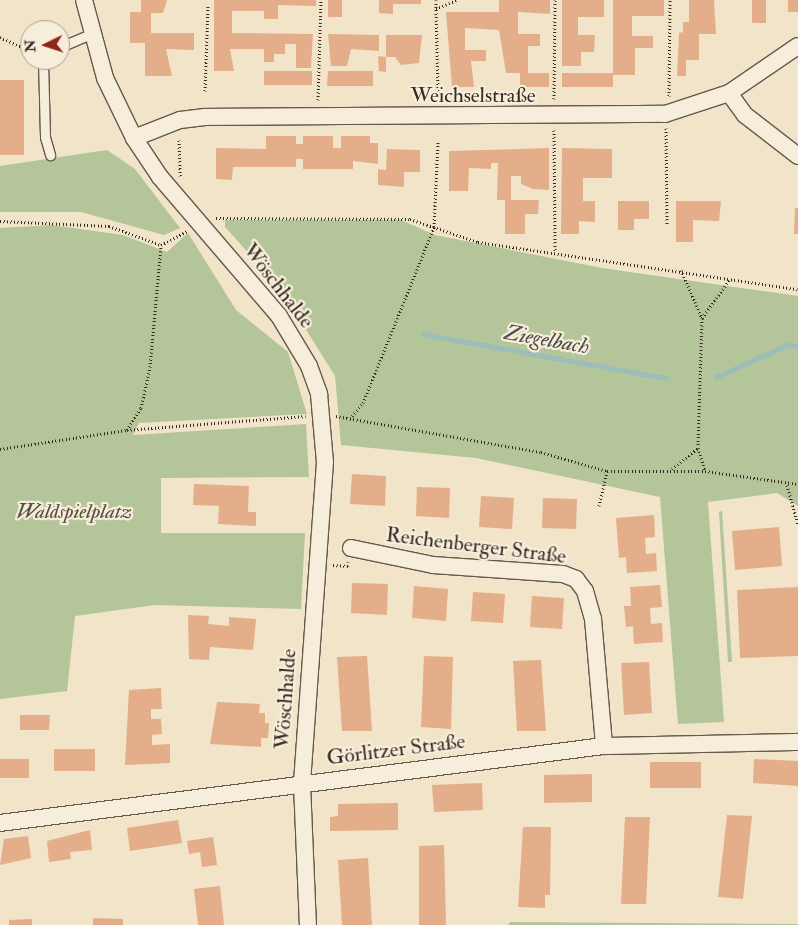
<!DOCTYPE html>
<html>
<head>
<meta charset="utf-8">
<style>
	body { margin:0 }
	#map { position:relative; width:798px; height:925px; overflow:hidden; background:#f1e4c8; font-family:"IM FELL Double Pica",serif }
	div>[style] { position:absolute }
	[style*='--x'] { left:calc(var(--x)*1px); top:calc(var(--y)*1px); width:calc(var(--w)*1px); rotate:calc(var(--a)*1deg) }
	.green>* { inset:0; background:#b4c59a }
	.stream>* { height:5px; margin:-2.5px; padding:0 2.5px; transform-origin:2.5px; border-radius:2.5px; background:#9bbebb }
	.building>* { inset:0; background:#e4ae8b }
	.path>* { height:3px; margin-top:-1.5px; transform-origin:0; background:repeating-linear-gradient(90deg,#372a24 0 1px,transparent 0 3.5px) }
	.roads { filter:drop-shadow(1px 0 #66584d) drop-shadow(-1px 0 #66584d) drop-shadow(0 1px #66584d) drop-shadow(0 -1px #66584d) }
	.service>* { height:9px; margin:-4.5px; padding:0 4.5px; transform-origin:4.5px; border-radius:4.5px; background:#f6eddb }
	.minor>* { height:16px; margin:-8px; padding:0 8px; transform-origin:8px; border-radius:8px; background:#f6eddb }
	span { translate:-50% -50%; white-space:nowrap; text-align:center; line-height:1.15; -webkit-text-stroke:4.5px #f6eddb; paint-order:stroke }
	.street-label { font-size:21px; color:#372a24 }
	.park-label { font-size:21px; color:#565142; font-style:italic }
	.water-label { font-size:22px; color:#504f4a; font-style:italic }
	.north { position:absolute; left:20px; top:20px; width:50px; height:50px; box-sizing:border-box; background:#f6eddb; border:1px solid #aa9f92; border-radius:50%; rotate:266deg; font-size:14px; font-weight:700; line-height:20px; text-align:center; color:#372a24 }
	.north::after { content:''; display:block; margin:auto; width:18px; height:22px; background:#8f2418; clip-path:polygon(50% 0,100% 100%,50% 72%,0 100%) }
</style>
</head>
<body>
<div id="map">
	<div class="green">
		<div style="clip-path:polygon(107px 150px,135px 169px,180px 228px,164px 235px,81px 212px,0 212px,0 166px)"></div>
		<div style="clip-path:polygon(225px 220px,401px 220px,435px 235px,602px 268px,798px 296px,798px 506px,777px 493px,708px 502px,724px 722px,678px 724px,660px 497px,476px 458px,341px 445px,335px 376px,280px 288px,225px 227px)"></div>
		<div style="clip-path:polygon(52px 225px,123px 235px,167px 252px,188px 233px,236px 310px,288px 352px,307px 414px,139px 423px,133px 435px,306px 424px,309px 477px,161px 478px,161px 533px,305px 533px,301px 609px,155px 605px,75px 616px,67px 691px,0 699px,0 228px)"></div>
		<div style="clip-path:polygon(722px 511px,732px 662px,728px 662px,719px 512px)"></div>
		<div style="clip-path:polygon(510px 922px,798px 924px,798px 925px,508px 925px)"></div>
	</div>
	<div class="stream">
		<div style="--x:423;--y:334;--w:247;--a:10.3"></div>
		<div style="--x:716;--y:377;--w:78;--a:-24.3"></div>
		<div style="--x:787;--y:345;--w:11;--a:5"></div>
	</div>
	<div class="building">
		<div style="clip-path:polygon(141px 0,167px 0,163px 13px,151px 13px,151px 33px,194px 33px,194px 50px,166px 49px,172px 76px,145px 76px,145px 43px,130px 43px,130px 12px,141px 12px)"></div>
		<div style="clip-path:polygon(214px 0,316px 0,316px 6px,278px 5px,278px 19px,264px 19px,264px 11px,232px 11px,232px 33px,313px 34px,311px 68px,296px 68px,296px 44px,285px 44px,285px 54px,274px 54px,274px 62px,264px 62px,264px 49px,230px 49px,234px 71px,214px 71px)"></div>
		<div style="clip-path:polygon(328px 0,342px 0,342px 17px,328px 17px)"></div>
		<div style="clip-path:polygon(379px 0,421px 0,421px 4px,393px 4px,393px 14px,379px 13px)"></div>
		<div style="clip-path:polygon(499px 0,550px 0,550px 14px,518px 12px,518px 34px,540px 34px,540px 46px,528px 46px,528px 73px,549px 73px,549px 87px,520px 87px,520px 73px,506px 73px,499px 30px,465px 28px,465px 50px,486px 50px,486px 61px,471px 61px,474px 87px,452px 87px,446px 12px,499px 12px)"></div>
		<div style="clip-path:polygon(562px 0,604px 0,604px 17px,578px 17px,578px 35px,595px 35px,594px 52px,581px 52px,581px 66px,562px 66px)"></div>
		<div style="clip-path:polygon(613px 0,664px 0,664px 16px,632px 16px,632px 36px,653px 36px,653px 48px,635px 48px,635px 75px,613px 75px,613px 87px,562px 87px,562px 73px,613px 73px)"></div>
		<div style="clip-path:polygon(689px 0,714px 0,716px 34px,699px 34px,699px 60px,686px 60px,686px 76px,677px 76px,679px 33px,683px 32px,683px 22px,689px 22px)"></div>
		<div style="clip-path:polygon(752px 0,766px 0,766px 23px,752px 23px)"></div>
		<div style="clip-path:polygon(788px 0,798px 0,798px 12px,788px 12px)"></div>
		<div style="clip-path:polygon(328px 34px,379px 35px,379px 51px,351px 49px,347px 66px,331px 66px)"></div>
		<div style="clip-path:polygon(386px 35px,422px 35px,419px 63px,401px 65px,395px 57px,386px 57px)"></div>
		<div style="clip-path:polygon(378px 56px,386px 57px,386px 72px,379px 71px)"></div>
		<div style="clip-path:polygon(264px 71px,312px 71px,312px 85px,264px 85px)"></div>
		<div style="clip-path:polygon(328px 71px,373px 71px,373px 86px,327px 86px)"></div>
		<div style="clip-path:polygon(0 80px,24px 80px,24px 155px,0 155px)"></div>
		<div style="clip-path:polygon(266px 136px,296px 136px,296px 144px,303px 144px,303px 136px,333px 136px,333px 148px,341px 148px,341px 136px,370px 136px,370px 143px,378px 143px,378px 164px,353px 161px,353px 169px,303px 169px,303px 159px,296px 159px,296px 167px,233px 167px,232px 180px,216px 179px,216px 148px,266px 149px)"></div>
		<div style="clip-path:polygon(549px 148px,549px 190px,533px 189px,521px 184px,521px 176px,511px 176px,511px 200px,539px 200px,538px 214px,525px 214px,525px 234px,505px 234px,505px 200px,497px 200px,498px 163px,491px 163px,491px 169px,469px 168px,468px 191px,449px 191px,449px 151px)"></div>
		<div style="clip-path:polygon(562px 148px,612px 149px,612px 178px,583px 178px,583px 201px,595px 201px,595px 222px,579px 221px,579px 234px,561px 234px)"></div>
		<div style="clip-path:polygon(387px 149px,420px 150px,420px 172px,404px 172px,404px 187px,378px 185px,378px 169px,386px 170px)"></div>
		<div style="clip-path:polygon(618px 201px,649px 201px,649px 219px,634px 219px,634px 230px,618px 230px)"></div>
		<div style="clip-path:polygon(676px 201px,721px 201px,719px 221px,693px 220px,693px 242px,676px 242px)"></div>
		<div style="clip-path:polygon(795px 208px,798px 208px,798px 234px,794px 234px)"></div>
		<div style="clip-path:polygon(352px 474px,386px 476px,385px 506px,350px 504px)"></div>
		<div style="clip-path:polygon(194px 484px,249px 486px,248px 512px,256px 512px,256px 526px,218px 524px,219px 506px,193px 505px)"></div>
		<div style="clip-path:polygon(417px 487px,450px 488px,449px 518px,416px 516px)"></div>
		<div style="clip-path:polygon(481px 496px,514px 498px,512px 529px,479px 527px)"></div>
		<div style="clip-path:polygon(543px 498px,577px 499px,576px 529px,542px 528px)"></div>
		<div style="clip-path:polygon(654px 515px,655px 537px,645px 538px,646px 554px,656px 553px,657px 571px,627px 573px,626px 557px,619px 558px,616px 518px)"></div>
		<div style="clip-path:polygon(779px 527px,782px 566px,735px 570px,732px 531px)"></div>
		<div style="clip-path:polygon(352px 583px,388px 584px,387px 615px,351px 613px)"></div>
		<div style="clip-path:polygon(660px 585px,662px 607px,650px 608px,651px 624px,662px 623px,663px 642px,634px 644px,633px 626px,626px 627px,624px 606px,631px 606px,630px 587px)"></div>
		<div style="clip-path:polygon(414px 586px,448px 589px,446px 621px,412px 618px)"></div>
		<div style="clip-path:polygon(798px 587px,798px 656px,740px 658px,737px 590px)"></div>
		<div style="clip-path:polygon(473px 592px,505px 594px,503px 623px,471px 621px)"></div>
		<div style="clip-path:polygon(532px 596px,564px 598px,562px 629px,530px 627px)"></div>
		<div style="clip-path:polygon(188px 615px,209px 616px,208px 624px,229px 626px,229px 617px,256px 619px,253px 650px,210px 647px,209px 660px,189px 659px)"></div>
		<div style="clip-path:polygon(367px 656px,372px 731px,342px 731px,337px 657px)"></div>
		<div style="clip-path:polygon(424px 656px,453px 657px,451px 729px,421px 727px)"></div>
		<div style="clip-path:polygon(541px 660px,546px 731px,517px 731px,513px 661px)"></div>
		<div style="clip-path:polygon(649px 662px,652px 713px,624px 715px,621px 663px)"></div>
		<div style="clip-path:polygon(161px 688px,162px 709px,151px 709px,151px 719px,161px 719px,162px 734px,152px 735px,152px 745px,170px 744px,170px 763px,125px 765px,129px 690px)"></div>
		<div style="clip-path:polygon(217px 702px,260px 704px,259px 713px,265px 713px,265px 723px,269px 723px,268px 738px,261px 738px,261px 747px,210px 744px)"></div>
		<div style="clip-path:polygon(20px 715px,50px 715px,49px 730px,20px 730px)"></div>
		<div style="clip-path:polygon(54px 749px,95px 749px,95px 771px,54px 771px)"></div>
		<div style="clip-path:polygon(0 759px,29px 759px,29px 778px,0 778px)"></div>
		<div style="clip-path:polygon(754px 759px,798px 761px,798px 786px,753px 783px)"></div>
		<div style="clip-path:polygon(650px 762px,701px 762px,701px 788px,650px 788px)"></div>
		<div style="clip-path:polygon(592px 774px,592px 802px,544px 803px,544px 775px)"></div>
		<div style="clip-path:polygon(482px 783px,483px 810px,434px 812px,432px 785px)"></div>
		<div style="clip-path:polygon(398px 803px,398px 830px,330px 831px,330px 817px,338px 816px,338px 804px)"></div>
		<div style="clip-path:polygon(727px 815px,752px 816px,743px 899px,718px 897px)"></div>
		<div style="clip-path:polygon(625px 817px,650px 817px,646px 904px,621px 904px)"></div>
		<div style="clip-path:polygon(178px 820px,182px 843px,130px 851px,127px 828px)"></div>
		<div style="clip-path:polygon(523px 827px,551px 827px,550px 895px,545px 895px,545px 908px,518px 907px)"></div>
		<div style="clip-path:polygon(90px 830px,92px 850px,70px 852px,71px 859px,49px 862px,47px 841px)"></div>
		<div style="clip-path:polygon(28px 836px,31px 858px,0 865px,4px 839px)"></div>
		<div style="clip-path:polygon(213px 837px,217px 865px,202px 867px,200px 852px,189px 854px,187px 841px)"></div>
		<div style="clip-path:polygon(444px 845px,446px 925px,419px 925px,419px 846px)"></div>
		<div style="clip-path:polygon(368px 858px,372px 925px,342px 925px,338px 860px)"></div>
		<div style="clip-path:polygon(220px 886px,224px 925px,198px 925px,194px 889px)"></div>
		<div style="clip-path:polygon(93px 918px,123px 919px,123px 925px,93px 925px)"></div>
		<div style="clip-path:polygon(32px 919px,32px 925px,9px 925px,9px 920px)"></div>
	</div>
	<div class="path">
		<div style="--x:436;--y:0;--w:9;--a:90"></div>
		<div style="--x:0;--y:37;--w:33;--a:25"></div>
		<div style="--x:205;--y:91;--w:85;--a:-88"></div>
		<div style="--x:438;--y:91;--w:82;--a:-91.4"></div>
		<div style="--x:436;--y:9;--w:22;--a:-24"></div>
		<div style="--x:669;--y:96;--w:96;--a:-89.4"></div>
		<div style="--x:554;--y:99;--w:99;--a:-89.4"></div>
		<div style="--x:318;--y:100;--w:100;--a:-88.3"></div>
		<div style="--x:666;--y:128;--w:97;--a:89.4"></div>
		<div style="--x:554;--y:130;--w:122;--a:89.5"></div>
		<div style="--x:179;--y:140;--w:36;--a:88"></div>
		<div style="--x:216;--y:218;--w:194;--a:0.3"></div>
		<div style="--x:410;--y:219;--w:72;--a:18.7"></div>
		<div style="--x:478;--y:242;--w:323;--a:8.4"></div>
		<div style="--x:0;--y:221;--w:109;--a:2.6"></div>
		<div style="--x:109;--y:226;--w:55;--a:20.1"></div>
		<div style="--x:161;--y:245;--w:30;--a:-28"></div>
		<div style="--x:681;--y:270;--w:52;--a:66.4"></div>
		<div style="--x:702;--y:318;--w:130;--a:91.8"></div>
		<div style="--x:698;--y:448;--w:24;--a:73"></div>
		<div style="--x:702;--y:318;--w:48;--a:-54.3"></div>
		<div style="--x:336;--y:416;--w:208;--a:10"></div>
		<div style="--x:541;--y:452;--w:69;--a:16.1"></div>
		<div style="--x:607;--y:471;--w:98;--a:0"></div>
		<div style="--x:705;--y:471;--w:94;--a:8"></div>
		<div style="--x:352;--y:416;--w:17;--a:-50"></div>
		<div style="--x:363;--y:403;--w:190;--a:-68"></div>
		<div style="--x:434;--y:227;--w:85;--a:-87.3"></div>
		<div style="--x:127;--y:430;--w:26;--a:-58"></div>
		<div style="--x:141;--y:408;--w:42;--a:-77.6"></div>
		<div style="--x:150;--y:367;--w:122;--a:-84.8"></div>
		<div style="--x:0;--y:449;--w:128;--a:-8.5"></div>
		<div style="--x:127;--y:430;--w:179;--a:-4.5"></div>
		<div style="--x:672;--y:469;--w:33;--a:-39"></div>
		<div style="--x:787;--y:485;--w:41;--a:74.6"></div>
		<div style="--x:599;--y:506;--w:36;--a:-77"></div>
		<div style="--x:333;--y:565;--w:15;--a:4"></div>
		<div style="--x:348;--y:566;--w:4;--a:-90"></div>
	</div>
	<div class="roads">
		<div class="service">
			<div style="--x:60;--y:47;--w:33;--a:-23"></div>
			<div style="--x:43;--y:60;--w:77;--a:88.5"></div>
			<div style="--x:45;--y:137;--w:19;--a:74"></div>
		</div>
		<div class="minor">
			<div style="--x:84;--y:0;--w:81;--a:74.9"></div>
			<div style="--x:105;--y:78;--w:67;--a:64.2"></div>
			<div style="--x:134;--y:138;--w:47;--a:56.3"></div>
			<div style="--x:160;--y:177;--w:183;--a:49.4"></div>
			<div style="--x:279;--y:316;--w:58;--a:59"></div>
			<div style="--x:309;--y:366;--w:30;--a:70"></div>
			<div style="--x:319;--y:394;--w:68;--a:85"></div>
			<div style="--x:325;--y:462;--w:323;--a:94.1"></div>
			<div style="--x:302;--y:784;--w:141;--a:87.6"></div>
			<div style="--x:729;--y:93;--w:27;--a:54"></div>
			<div style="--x:745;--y:115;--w:67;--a:37.7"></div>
			<div style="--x:134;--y:138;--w:49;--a:-21.4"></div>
			<div style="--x:180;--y:120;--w:25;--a:-7"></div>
			<div style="--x:205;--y:117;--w:460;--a:-0.4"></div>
			<div style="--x:665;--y:114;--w:67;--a:-18.2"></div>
			<div style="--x:729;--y:93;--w:83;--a:-34.3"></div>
			<div style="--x:351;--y:548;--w:84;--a:11.7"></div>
			<div style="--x:433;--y:565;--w:130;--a:4"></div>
			<div style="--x:563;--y:574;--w:14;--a:21"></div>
			<div style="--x:576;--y:579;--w:15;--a:53"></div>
			<div style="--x:585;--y:591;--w:29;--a:74"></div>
			<div style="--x:593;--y:619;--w:127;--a:85"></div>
			<div style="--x:0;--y:823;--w:609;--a:-7.27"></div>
			<div style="--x:604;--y:746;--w:194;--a:-1.2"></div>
		</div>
	</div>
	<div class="street-label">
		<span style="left:473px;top:96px">Weichselstraße</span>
		<span style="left:278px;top:286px;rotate:52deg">Wöschhalde</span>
		<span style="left:476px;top:546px;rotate:7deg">Reichenberger Straße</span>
		<span style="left:286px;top:699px;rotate:-86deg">Wöschhalde</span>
		<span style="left:396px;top:750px;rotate:-7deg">Görlitzer Straße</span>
	</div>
	<div class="park-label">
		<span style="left:74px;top:512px">Waldspielplatz</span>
	</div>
	<div class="water-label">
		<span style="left:547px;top:340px;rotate:10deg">Ziegelbach</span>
	</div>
	<div class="north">N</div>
</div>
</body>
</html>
